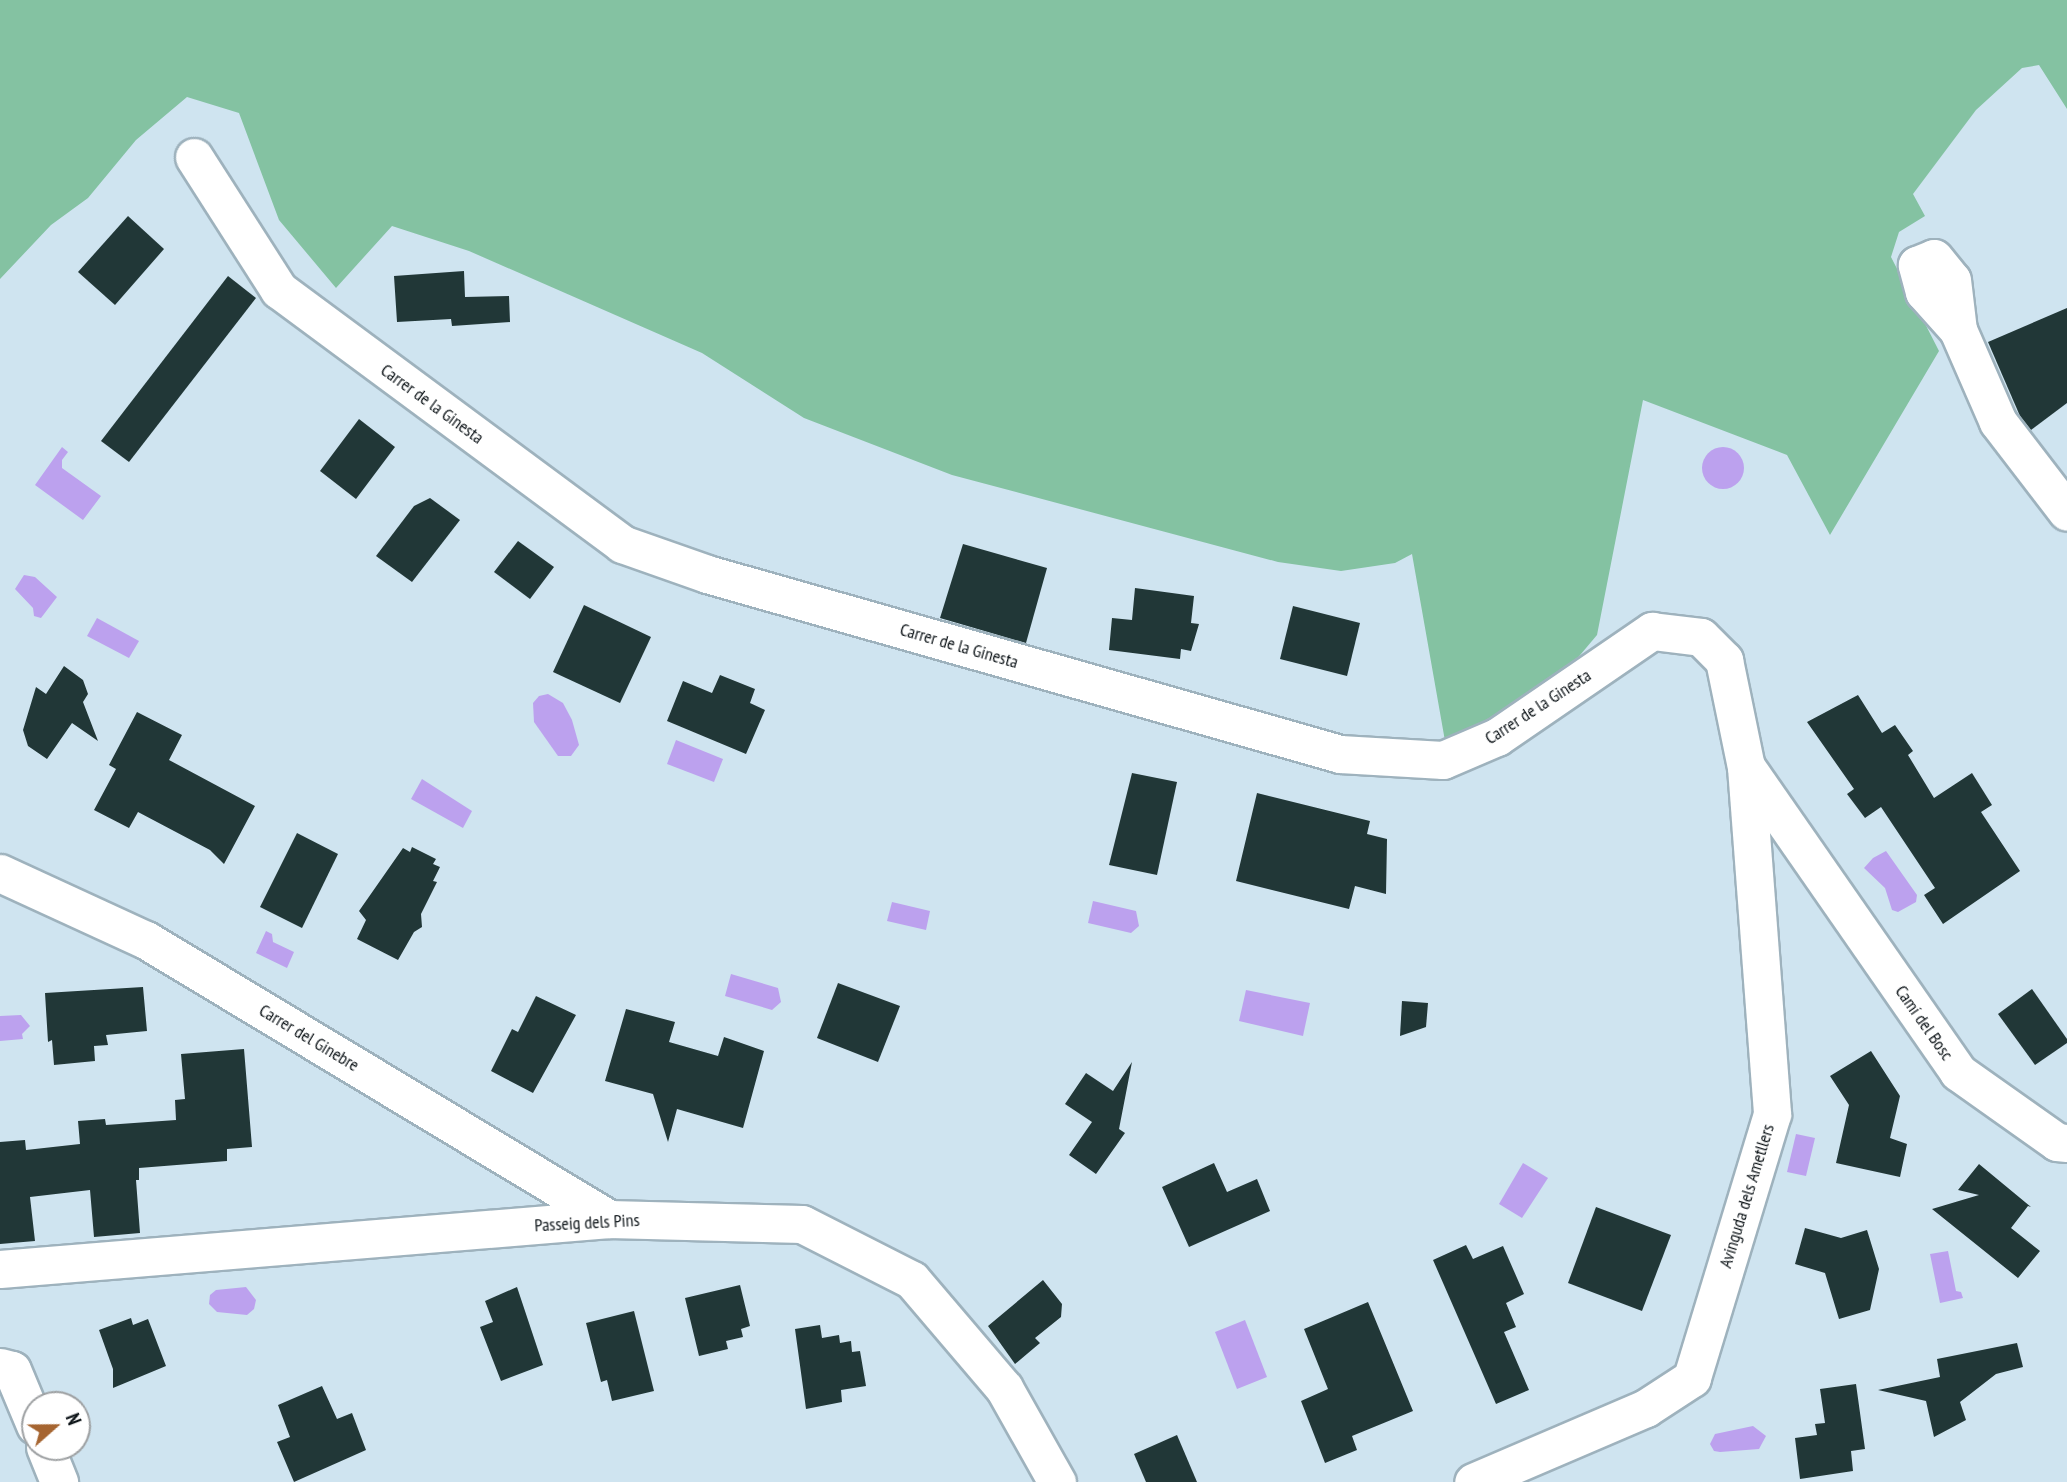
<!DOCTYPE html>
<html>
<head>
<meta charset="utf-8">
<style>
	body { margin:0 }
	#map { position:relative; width:2067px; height:1482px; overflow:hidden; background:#cfe4f0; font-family:"PT Sans Narrow",sans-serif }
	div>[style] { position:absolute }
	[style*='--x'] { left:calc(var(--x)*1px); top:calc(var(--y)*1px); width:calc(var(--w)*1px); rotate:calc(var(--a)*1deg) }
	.green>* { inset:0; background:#84c2a2 }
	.water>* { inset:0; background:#bca1ee }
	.round { border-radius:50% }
	.building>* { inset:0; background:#213737 }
	.roads { filter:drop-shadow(2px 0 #9eb2bd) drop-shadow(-2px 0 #9eb2bd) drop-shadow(0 2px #9eb2bd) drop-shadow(0 -2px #9eb2bd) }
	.minor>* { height:37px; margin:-18.5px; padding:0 18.5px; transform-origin:18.5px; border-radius:18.5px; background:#fff }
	span { translate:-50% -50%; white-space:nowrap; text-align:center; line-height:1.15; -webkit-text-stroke:7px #fff; paint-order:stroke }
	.street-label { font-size:18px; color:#0d1418 }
	.north { position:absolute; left:21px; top:1391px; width:70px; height:70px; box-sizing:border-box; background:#fff; border:2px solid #9ea1a3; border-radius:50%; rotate:69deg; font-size:19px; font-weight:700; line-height:28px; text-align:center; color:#0d1418 }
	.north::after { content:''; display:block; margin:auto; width:24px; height:32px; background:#a66531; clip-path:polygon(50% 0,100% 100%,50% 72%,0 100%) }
</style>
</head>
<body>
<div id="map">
	<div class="green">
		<div style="clip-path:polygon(0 0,2067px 0,2067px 109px,2039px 65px,2022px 68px,1976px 110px,1913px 194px,1925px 216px,1899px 232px,1891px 257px,1939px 351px,1830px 535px,1787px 455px,1643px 400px,1597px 635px,1570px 667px,1501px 718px,1445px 741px,1412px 554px,1395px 563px,1341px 571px,1278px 562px,952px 475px,804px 418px,702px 353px,469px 251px,392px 226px,336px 288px,279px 220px,239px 113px,187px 97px,136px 140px,88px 198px,51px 225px,0 279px)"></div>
	</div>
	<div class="water">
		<div class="round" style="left:1702px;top:447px;width:42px;height:42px"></div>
		<div style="clip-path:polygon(62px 447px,68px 452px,62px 460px,62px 468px,101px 496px,83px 520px,35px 485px)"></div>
		<div style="clip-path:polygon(24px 575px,35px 577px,57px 597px,41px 618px,34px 616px,33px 608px,15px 589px)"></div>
		<div style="clip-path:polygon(97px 618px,139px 641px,129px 658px,87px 636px)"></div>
		<div style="clip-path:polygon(548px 694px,563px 703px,572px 720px,579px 745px,571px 756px,558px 756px,534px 722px,533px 703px,539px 696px)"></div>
		<div style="clip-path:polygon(676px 740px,723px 759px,714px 782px,667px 764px)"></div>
		<div style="clip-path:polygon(422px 779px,472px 811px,463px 828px,411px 799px)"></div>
		<div style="clip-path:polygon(1886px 851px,1917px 895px,1916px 902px,1898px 912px,1892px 910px,1885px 888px,1864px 868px,1873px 858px)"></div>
		<div style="clip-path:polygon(1093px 901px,1136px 911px,1139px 926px,1131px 933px,1088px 923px)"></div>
		<div style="clip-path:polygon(892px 902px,930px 911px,926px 930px,887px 921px)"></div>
		<div style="clip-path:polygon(266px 931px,272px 934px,273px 942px,294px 952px,287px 968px,256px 953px)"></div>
		<div style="clip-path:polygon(731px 974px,778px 988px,781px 1002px,772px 1010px,725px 996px)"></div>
		<div style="clip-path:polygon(1246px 990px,1310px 1003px,1303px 1036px,1239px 1021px)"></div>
		<div style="clip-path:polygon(21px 1015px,30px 1026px,22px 1034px,23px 1039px,0 1041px,0 1016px)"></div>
		<div style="clip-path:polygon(1796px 1134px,1815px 1138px,1806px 1176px,1787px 1172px)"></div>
		<div style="clip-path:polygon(1523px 1163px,1548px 1178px,1522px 1218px,1499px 1204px)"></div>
		<div style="clip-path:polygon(1948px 1251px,1956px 1291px,1961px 1292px,1963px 1298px,1940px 1303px,1930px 1254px)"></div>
		<div style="clip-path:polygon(246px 1287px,256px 1300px,254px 1309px,247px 1315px,217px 1312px,209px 1304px,210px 1295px,216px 1290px)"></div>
		<div style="clip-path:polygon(1245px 1320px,1267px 1377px,1237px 1389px,1215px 1332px)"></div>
		<div style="clip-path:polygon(1753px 1426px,1766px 1436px,1759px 1449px,1720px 1452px,1714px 1451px,1710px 1444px,1715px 1434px)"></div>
	</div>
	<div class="building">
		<div style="clip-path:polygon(128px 216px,164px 249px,115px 305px,78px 272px)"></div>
		<div style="clip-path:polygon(464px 271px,465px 297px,509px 296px,510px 322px,452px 326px,451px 319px,397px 322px,394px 276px)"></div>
		<div style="clip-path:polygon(228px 276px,256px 298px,129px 462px,101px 441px)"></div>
		<div style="clip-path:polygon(2067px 308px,2067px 403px,2031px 430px,2020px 416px,1988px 342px)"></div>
		<div style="clip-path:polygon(359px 419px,395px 447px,356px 499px,320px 471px)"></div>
		<div style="clip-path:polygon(430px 498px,460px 520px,412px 582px,376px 556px,414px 506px)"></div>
		<div style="clip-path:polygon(518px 541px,554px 567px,530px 599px,494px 572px)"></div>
		<div style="clip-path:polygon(963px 544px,1047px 568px,1026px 643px,940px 618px)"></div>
		<div style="clip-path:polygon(1135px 588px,1194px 596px,1191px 623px,1199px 624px,1191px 651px,1181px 649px,1180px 659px,1109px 650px,1112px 618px,1132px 620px)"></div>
		<div style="clip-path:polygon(584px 605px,651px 637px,620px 703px,553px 672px)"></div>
		<div style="clip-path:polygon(1293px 606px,1360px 623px,1347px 676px,1280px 659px)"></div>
		<div style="clip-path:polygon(64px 666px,83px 680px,88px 694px,83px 702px,98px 741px,72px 723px,47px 759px,28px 746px,23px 730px,36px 687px,46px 694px)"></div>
		<div style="clip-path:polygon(720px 675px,755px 689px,750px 703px,765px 710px,746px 754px,667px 721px,683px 681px,712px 693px)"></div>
		<div style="clip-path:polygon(1858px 695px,1882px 733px,1895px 725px,1913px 751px,1908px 755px,1934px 798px,1972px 773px,1992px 805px,1981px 812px,2020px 871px,1943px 924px,1924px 895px,1935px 888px,1881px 807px,1865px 818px,1847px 794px,1854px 789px,1807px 722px)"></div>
		<div style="clip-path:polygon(137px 712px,182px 735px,169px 760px,255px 806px,224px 864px,210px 850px,138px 812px,129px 828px,94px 810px,116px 769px,109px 765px)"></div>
		<div style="clip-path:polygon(1132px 773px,1177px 782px,1157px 875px,1109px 865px)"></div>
		<div style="clip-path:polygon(1257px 793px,1370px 821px,1367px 834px,1387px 839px,1386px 894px,1355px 886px,1349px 909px,1236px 881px)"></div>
		<div style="clip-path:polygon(297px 833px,338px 854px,302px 928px,260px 907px)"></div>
		<div style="clip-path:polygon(412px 847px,436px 859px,433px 864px,440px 867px,433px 881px,437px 882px,421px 914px,422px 927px,414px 932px,398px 960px,357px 939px,366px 920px,359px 911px,403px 848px,410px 852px)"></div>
		<div style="clip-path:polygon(838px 983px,900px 1006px,878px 1062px,817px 1038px)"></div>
		<div style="clip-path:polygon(143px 987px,147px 1031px,106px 1035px,108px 1045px,94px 1046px,95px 1061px,54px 1065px,52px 1040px,48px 1042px,45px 993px)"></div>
		<div style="clip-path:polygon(2032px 989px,2067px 1039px,2067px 1043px,2035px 1065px,1998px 1014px)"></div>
		<div style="clip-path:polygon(536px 996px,576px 1015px,533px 1093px,491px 1071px,512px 1029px,518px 1032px)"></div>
		<div style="clip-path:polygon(1402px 1001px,1428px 1003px,1426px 1027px,1400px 1036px)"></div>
		<div style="clip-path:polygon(626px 1009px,675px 1022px,669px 1042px,718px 1056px,724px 1037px,764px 1051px,743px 1128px,677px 1109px,668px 1142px,653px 1094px,605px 1081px)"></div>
		<div style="clip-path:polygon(244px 1049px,252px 1147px,227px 1149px,227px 1161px,139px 1168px,139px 1180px,136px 1180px,140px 1233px,94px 1237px,90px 1190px,30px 1197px,35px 1241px,0 1244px,0 1142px,25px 1140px,26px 1150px,80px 1144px,78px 1121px,105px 1119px,106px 1125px,176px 1120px,175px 1100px,185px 1099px,181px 1054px)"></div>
		<div style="clip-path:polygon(1871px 1051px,1900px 1096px,1890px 1138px,1907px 1144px,1900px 1177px,1836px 1163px,1849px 1105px,1830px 1076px)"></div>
		<div style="clip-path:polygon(1132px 1062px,1119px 1129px,1125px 1133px,1096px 1174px,1069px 1155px,1092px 1122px,1065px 1104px,1086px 1073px,1113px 1091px)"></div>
		<div style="clip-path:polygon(1214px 1163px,1227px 1192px,1257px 1179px,1270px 1211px,1189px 1247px,1162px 1187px)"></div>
		<div style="clip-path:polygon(1979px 1164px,2031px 1207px,2028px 1206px,2011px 1228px,2040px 1251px,2018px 1278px,1932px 1209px,1979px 1195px,1958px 1190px)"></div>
		<div style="clip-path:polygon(1596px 1207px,1671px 1235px,1642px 1311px,1568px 1283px)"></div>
		<div style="clip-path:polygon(1805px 1228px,1841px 1238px,1867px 1230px,1879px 1269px,1870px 1310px,1839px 1319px,1825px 1273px,1795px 1264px)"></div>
		<div style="clip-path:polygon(1466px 1245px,1473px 1259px,1503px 1246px,1524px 1294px,1506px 1303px,1516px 1327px,1504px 1332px,1529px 1390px,1496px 1404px,1433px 1260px)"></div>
		<div style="clip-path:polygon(1043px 1280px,1062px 1304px,1061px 1317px,1035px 1338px,1040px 1343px,1015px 1364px,988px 1326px)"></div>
		<div style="clip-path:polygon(740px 1285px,750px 1326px,741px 1329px,743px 1337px,726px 1341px,728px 1349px,699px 1356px,685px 1298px)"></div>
		<div style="clip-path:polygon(517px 1287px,543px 1365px,501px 1381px,480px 1327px,493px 1322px,485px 1301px)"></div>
		<div style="clip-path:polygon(1368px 1302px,1413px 1411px,1352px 1436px,1357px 1450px,1325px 1463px,1301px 1401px,1328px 1389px,1304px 1329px)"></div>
		<div style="clip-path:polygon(634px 1311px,654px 1391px,612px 1401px,607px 1380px,601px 1382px,586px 1323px)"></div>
		<div style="clip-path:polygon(131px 1318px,133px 1325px,148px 1319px,166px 1366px,113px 1388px,113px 1369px,99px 1330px)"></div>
		<div style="clip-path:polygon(820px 1325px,822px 1338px,839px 1335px,840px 1343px,851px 1341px,852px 1352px,860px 1351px,866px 1386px,841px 1390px,842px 1402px,806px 1409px,795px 1329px)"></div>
		<div style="clip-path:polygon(2017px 1343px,2023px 1367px,1996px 1374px,1960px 1402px,1966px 1420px,1934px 1437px,1926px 1401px,1878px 1390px,1940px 1377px,1937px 1359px)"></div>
		<div style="clip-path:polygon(1856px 1384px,1865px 1449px,1851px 1451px,1853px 1471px,1800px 1479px,1795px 1438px,1817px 1435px,1815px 1424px,1825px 1423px,1820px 1389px)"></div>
		<div style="clip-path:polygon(322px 1386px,337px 1419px,352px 1413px,366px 1450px,294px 1482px,277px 1442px,290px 1437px,278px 1405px)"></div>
		<div style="clip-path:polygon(1177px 1435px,1197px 1482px,1146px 1482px,1134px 1454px)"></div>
	</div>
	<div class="roads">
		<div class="minor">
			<div style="--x:194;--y:157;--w:158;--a:57.4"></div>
			<div style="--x:279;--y:290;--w:427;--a:36.5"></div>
			<div style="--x:622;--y:544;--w:90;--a:19.4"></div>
			<div style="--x:707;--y:574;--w:658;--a:15.87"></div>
			<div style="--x:1340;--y:754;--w:103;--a:3.3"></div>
			<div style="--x:1443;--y:760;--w:59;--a:-23.1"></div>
			<div style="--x:1497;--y:737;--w:188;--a:-34.4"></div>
			<div style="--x:1652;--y:631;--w:49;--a:7"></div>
			<div style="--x:1701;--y:637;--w:33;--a:45"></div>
			<div style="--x:1724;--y:660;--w:109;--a:78.4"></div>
			<div style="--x:1746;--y:767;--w:348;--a:85.7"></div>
			<div style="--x:1772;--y:1114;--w:276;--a:106.9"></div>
			<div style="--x:1692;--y:1378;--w:55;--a:146.9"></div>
			<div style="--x:1646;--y:1408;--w:188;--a:156.8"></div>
			<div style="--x:1958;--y:330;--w:51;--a:-131.8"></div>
			<div style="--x:1924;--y:292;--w:28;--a:-105"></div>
			<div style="--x:1917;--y:265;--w:18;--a:-22"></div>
			<div style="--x:1934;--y:258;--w:28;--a:51"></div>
			<div style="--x:1952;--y:280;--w:50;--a:83.2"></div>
			<div style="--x:1958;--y:330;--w:100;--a:66.5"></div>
			<div style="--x:1998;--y:422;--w:113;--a:52.5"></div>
			<div style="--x:1747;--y:768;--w:370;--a:55.2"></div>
			<div style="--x:1958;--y:1072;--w:121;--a:35.3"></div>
			<div style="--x:2057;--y:1142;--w:10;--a:6"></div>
			<div style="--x:0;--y:873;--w:161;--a:24.7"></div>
			<div style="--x:146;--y:940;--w:541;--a:31.07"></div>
			<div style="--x:0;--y:1269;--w:611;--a:-4.69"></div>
			<div style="--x:609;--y:1219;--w:193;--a:1.5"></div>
			<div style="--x:802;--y:1224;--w:123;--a:27"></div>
			<div style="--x:912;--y:1280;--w:142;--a:49.6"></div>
			<div style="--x:1004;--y:1388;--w:108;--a:60.6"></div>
			<div style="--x:0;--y:1367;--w:12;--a:14"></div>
			<div style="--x:12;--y:1370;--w:60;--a:67.3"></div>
			<div style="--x:45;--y:1447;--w:38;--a:68"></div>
		</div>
	</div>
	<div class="street-label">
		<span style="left:432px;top:404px;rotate:36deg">Carrer de la Ginesta</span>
		<span style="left:959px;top:646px;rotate:16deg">Carrer de la Ginesta</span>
		<span style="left:1538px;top:707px;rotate:-33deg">Carrer de la Ginesta</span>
		<span style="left:1924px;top:1023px;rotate:55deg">Camí del Bosc</span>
		<span style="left:309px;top:1038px;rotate:31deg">Carrer del Ginebre</span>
		<span style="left:1747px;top:1196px;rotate:-73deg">Avinguda dels Ametllers</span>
		<span style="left:587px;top:1223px;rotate:-3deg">Passeig dels Pins</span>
	</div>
	<div class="north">N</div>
</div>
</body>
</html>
